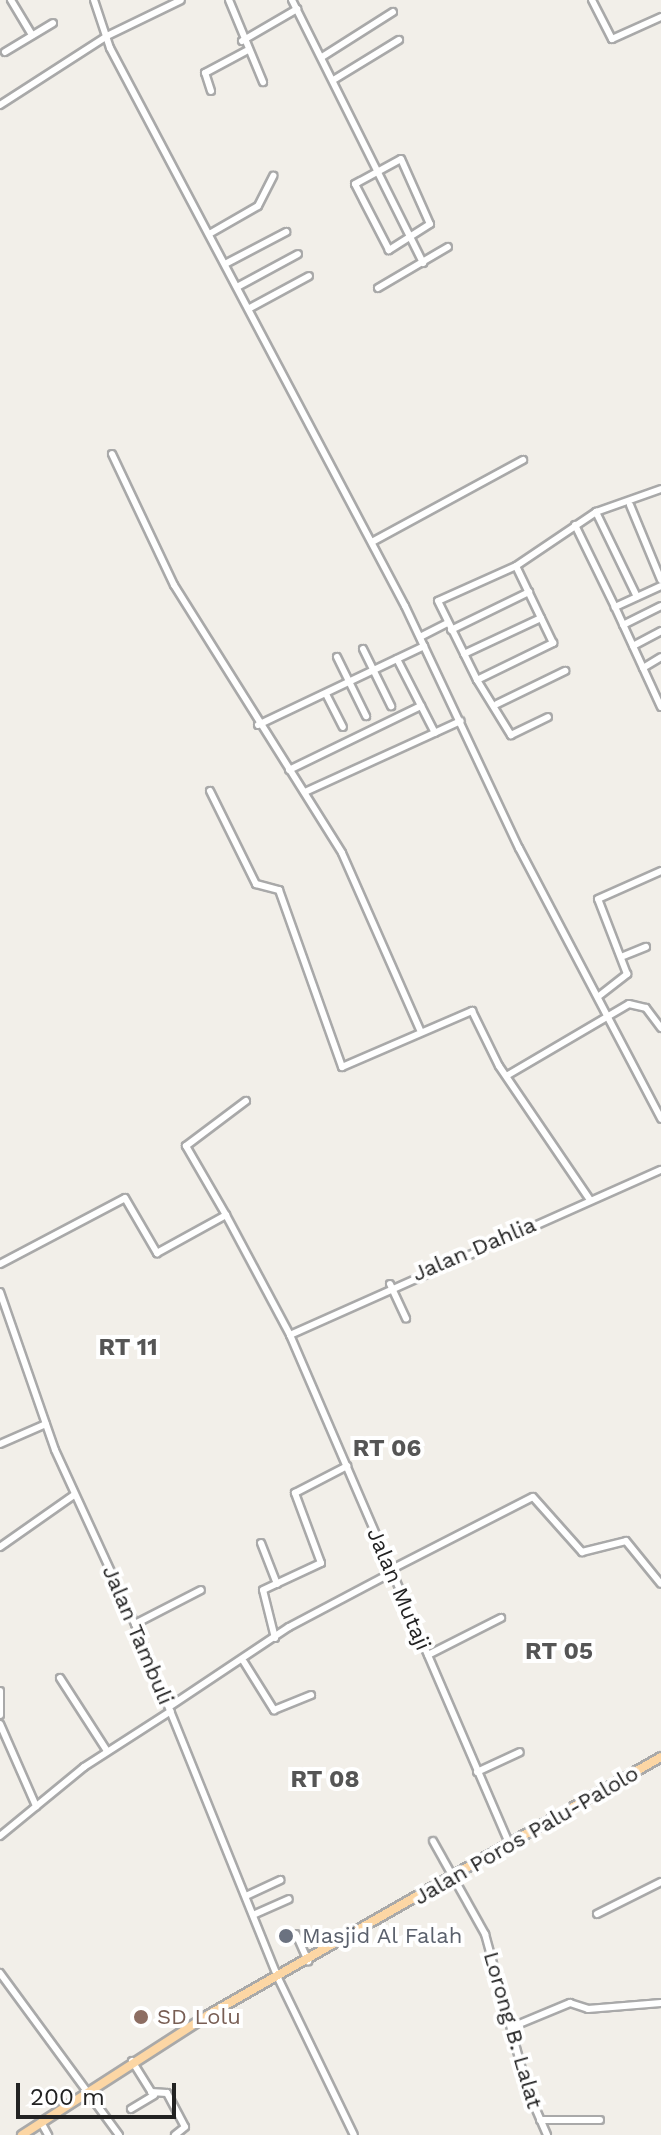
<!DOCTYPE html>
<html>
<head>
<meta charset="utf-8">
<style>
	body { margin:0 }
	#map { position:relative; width:661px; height:2135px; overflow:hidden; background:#f2efe9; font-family:"Work Sans",sans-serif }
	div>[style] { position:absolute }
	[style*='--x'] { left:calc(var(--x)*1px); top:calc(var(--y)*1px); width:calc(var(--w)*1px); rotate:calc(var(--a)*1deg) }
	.roads { filter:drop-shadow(2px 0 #a9a9a9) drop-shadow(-2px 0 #a9a9a9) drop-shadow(0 2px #a9a9a9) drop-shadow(0 -2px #a9a9a9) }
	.minor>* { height:6px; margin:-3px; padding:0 3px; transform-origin:3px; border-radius:3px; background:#fff }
	.major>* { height:8px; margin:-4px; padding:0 4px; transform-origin:4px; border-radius:4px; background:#fcd6a4 }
	.dots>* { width:22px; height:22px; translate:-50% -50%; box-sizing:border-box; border:4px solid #fff; border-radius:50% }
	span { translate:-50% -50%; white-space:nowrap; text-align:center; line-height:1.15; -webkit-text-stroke:8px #fff; paint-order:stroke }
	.street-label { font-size:22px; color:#222 }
	.worship-label { font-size:22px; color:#5b616d }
	.left { translate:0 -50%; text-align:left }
	.education-label { font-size:22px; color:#785e54 }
	.neighbourhood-label { font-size:24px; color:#555; font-weight:700 }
	.scale { position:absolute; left:16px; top:2083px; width:160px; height:36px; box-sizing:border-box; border:4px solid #222; border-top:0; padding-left:10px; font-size:24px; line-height:28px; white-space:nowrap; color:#222; -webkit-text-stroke:6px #fff; paint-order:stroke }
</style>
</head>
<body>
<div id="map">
	<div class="roads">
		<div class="minor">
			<div style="--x:11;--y:0;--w:41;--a:59"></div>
			<div style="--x:94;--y:0;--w:51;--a:71.6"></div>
			<div style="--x:110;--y:48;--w:631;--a:62.14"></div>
			<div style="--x:405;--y:606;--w:268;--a:64.8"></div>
			<div style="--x:519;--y:848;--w:306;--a:62.3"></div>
			<div style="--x:229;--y:0;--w:89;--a:67.5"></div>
			<div style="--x:292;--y:0;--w:294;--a:63.5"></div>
			<div style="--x:592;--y:0;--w:44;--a:62.9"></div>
			<div style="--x:612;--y:39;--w:54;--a:-24.2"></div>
			<div style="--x:242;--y:41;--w:64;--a:-30.2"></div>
			<div style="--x:5;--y:52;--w:56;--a:-31.1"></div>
			<div style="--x:322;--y:57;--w:84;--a:-32.4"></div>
			<div style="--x:335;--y:79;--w:75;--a:-31.4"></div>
			<div style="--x:211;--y:91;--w:19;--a:-108"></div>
			<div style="--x:205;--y:73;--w:47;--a:-28.2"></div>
			<div style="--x:0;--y:105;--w:127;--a:-32.8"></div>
			<div style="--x:107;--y:36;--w:82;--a:-25.9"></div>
			<div style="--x:401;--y:159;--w:71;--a:66"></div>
			<div style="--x:430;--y:224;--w:49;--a:147.6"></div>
			<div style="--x:389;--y:250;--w:74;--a:-117.3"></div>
			<div style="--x:355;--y:184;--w:52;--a:-28.5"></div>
			<div style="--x:211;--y:233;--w:54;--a:-29.9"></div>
			<div style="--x:258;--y:206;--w:34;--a:-63"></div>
			<div style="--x:227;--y:263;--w:67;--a:-27.7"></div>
			<div style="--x:239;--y:286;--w:67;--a:-28.5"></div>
			<div style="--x:378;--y:288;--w:81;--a:-30.4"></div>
			<div style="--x:250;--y:308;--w:67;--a:-28.5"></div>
			<div style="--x:112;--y:454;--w:145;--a:64.7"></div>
			<div style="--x:174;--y:585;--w:316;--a:57.9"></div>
			<div style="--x:342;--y:853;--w:193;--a:66.2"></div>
			<div style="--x:630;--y:505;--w:81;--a:67.5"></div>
			<div style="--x:596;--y:512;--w:94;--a:64.2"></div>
			<div style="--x:575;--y:525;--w:91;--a:64"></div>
			<div style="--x:372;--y:542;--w:172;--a:-28.5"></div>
			<div style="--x:516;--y:566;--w:97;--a:-34"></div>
			<div style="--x:596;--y:512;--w:69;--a:-19.5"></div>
			<div style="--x:661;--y:586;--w:51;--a:155.5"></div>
			<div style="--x:615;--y:607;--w:110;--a:65.3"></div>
			<div style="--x:623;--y:625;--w:42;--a:-26.6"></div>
			<div style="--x:451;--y:630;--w:87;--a:-26"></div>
			<div style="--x:420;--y:637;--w:30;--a:-27"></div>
			<div style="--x:633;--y:646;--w:32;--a:-28"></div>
			<div style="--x:363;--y:649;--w:64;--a:63.8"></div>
			<div style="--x:464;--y:654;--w:85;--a:-25.1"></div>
			<div style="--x:337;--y:657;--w:66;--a:63.8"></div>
			<div style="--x:397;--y:659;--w:83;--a:62.8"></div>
			<div style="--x:643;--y:668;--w:21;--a:-31"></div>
			<div style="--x:477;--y:680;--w:85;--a:-26"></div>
			<div style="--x:553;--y:643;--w:85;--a:-115.7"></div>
			<div style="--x:516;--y:566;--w:85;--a:155.8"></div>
			<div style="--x:438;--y:601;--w:88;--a:63.7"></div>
			<div style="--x:477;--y:680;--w:65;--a:58.3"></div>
			<div style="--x:511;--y:735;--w:41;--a:-25.9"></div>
			<div style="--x:326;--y:694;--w:37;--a:63"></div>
			<div style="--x:497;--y:704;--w:76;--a:-25.9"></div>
			<div style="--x:258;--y:725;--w:184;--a:-25.4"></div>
			<div style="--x:289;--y:770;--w:147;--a:-25.9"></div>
			<div style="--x:210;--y:791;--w:104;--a:63.7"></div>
			<div style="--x:256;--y:884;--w:24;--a:15"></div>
			<div style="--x:279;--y:890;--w:188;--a:70.4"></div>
			<div style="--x:342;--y:1067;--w:142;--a:-23.3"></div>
			<div style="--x:472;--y:1011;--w:61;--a:63.9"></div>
			<div style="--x:499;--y:1066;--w:162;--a:55.8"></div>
			<div style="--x:305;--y:792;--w:171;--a:-24.5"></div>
			<div style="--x:621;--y:957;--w:27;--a:-22"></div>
			<div style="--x:599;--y:996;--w:36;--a:-38"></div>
			<div style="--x:627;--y:974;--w:80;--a:-111.1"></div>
			<div style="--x:598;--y:899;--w:69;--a:-24"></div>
			<div style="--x:508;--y:1075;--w:140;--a:-30.4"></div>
			<div style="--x:629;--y:1004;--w:17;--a:13"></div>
			<div style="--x:646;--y:1008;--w:25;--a:53"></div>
			<div style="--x:226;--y:1215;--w:80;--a:-120.1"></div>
			<div style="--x:186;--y:1146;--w:75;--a:-36.9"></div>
			<div style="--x:0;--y:1264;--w:141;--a:-27.8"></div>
			<div style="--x:125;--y:1198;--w:64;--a:59.8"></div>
			<div style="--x:157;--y:1253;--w:79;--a:-28.8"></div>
			<div style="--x:226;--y:1215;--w:136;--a:61.9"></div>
			<div style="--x:290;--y:1335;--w:553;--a:66.68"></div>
			<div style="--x:390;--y:1284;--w:38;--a:65"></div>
			<div style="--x:0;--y:1292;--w:167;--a:70.8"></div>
			<div style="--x:55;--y:1450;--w:192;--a:65.3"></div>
			<div style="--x:135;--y:1624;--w:382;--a:68"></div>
			<div style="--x:278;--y:1978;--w:174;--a:64.2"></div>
			<div style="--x:290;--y:1335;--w:406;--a:-24"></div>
			<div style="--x:0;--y:1444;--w:50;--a:-23.5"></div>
			<div style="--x:261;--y:1543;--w:44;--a:68.7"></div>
			<div style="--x:0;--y:1547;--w:90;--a:-35.1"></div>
			<div style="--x:392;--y:1569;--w:158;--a:-27.1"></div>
			<div style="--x:533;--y:1497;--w:74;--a:48.3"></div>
			<div style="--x:582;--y:1552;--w:45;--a:-14"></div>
			<div style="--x:626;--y:1541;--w:55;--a:50.9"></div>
			<div style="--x:135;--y:1624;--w:74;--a:-27.3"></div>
			<div style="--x:275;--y:1638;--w:49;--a:-104"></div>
			<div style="--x:263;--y:1590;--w:64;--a:-25"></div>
			<div style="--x:321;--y:1563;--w:75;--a:-110.4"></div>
			<div style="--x:295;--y:1493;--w:59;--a:-27.4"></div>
			<div style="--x:428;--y:1655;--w:82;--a:-26.9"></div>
			<div style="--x:244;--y:1662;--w:57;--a:58"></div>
			<div style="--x:274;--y:1710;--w:40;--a:-22"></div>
			<div style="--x:60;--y:1678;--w:87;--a:57.2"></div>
			<div style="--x:0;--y:1691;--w:24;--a:90"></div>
			<div style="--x:169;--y:1707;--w:144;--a:-33.7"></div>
			<div style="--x:289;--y:1627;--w:118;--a:-27.9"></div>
			<div style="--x:0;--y:1724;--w:90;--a:66.3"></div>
			<div style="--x:477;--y:1772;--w:47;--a:-24.9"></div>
			<div style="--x:0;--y:1836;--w:109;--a:-39.4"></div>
			<div style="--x:84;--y:1767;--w:103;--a:-32.8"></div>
			<div style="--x:433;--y:1841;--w:107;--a:60.8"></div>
			<div style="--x:485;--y:1934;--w:163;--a:74.7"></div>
			<div style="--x:528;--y:2091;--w:48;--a:66.6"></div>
			<div style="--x:246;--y:1896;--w:38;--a:-25"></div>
			<div style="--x:597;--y:1914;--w:72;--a:-26.6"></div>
			<div style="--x:253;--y:1915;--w:39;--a:-24"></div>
			<div style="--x:296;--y:1934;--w:30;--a:66"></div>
			<div style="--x:0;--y:1973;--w:201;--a:53.7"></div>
			<div style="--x:512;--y:2027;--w:63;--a:-22.5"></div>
			<div style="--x:570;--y:2003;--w:19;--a:18"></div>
			<div style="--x:588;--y:2009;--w:73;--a:-4.7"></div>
			<div style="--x:132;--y:2061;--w:36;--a:58"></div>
			<div style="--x:151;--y:2092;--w:16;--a:4"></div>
			<div style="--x:167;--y:2093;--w:38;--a:62"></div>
			<div style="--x:185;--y:2127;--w:13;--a:141"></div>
			<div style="--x:131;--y:2109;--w:27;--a:-31"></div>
			<div style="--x:540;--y:2120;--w:60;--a:0"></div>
			<div style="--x:42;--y:2124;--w:13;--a:61"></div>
		</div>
		<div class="major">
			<div style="--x:22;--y:2135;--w:221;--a:-32.8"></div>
			<div style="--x:208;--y:2015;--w:521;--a:-29.66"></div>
		</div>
	</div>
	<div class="dots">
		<div style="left:286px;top:1936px;background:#6b7280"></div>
		<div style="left:141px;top:2017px;background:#8d6e63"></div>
	</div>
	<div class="street-label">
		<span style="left:474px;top:1249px;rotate:-23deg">Jalan Dahlia</span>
		<span style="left:399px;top:1589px;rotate:67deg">Jalan Mutaji</span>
		<span style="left:138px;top:1635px;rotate:67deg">Jalan Tambuli</span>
		<span style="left:526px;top:1835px;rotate:-30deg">Jalan Poros Palu-Palolo</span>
		<span style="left:513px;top:2030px;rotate:74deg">Lorong B. Lalat</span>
	</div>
	<div class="worship-label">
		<span class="left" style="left:302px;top:1936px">Masjid Al Falah</span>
	</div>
	<div class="education-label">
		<span class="left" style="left:157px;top:2017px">SD Lolu</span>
	</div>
	<div class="neighbourhood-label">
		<span style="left:128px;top:1348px">RT 11</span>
		<span style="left:387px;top:1449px">RT 06</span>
		<span style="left:559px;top:1652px">RT 05</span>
		<span style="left:325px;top:1780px">RT 08</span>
	</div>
	<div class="scale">200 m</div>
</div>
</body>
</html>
